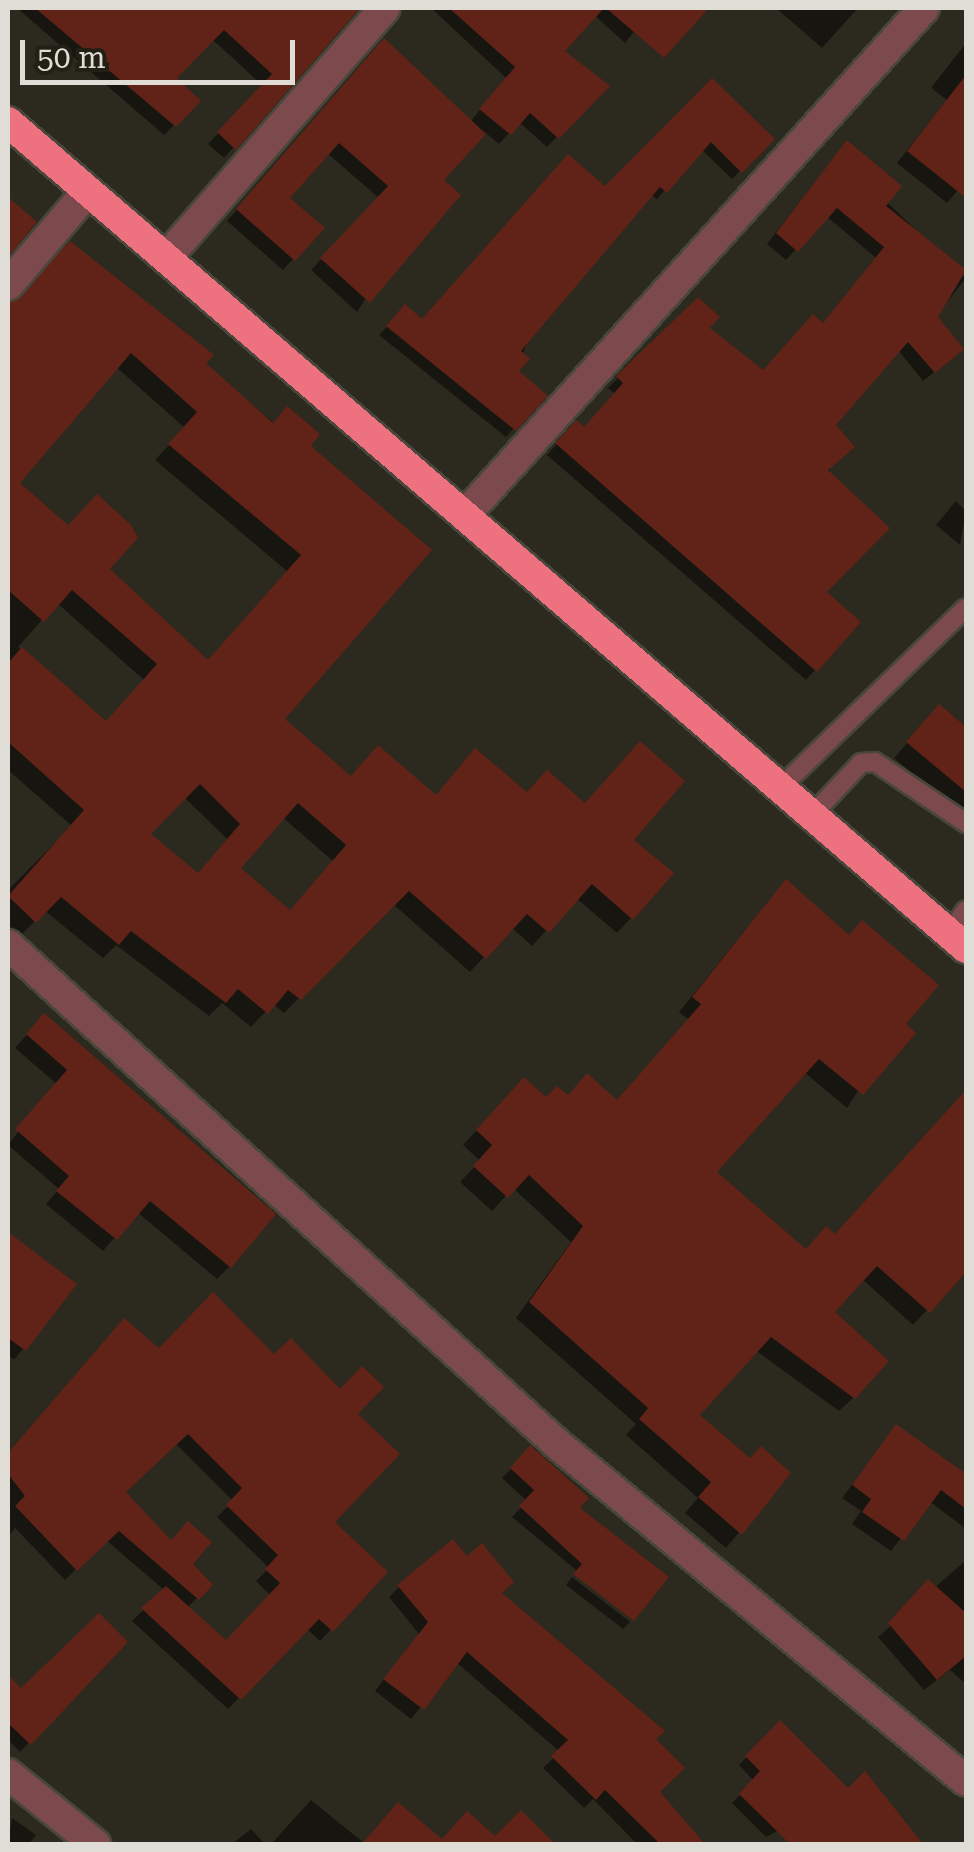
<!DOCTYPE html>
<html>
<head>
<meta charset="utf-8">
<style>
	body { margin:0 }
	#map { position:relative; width:974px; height:1852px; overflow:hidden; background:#2c291e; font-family:"Roboto Serif",serif }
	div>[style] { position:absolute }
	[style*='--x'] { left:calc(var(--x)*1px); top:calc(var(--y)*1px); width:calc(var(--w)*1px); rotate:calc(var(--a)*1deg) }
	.shadow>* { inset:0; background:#0007 }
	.building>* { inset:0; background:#612218 }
	.roads { filter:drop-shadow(2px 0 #49463b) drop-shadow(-2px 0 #49463b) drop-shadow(0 2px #49463b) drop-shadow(0 -2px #49463b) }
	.lane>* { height:18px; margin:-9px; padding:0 9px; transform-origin:9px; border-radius:9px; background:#7c4a4d }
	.street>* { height:30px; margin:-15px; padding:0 15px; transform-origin:15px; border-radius:15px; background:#7c4a4d }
	.highway>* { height:30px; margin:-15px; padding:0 15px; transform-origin:15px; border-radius:15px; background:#ed717e }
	span { translate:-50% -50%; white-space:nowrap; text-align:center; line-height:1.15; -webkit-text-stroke:8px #221f15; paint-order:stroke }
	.frame { position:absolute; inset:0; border:10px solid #dfddd6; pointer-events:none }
	.scale { position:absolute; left:20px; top:40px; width:275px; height:45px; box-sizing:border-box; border:5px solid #dfddd6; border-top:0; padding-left:12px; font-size:30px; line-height:35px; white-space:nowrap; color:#dfddd6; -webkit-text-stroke:8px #221f15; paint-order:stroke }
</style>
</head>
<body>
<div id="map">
	<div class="shadow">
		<div style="clip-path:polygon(17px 8px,357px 8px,224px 158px,208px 144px,263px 86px,212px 39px,173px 78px,198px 101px,164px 135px)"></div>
		<div style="clip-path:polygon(431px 8px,653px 8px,625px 43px,594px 15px,562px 52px,606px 86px,547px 147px,519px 122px,499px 144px,485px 132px,440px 180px,357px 312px,311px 270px,379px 198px,327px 153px,287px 198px,293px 259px,283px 270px,227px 221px,373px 52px,470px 122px,506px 78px)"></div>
		<div style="clip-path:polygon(776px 8px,858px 8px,822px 48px)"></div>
		<div style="clip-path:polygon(966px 43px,966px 181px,947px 203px,897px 163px,947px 100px,931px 88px)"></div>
		<div style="clip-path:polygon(712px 82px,771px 139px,732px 179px,701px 149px,657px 199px,650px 194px,531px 332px,516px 372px,544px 396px,506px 437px,379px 335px,405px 308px,422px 322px,605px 189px)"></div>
		<div style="clip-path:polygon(837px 154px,966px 278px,935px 317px,951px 359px,923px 381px,898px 350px,833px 425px,815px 670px,806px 680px,547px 455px,576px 423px,584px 429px,615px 394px,608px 388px,698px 300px,706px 328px,762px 373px,822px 325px,876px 258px,826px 216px,786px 260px,767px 244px)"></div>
		<div style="clip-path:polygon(evenodd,20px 300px,203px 364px,428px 551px,282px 719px,350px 779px,435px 797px,526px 795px,630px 840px,631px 918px,617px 933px,576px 898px,532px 946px,511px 927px,470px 972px,393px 904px,284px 1013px,273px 1004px,251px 1027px,222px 1003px,209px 1016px,116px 945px,103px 958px,45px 911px,20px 936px,8px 925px,8px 890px,72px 826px,8px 770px,8px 301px,20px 300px,116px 367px,185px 428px,155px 460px,288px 572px,207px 663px,17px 483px,116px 367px,20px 300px,57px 603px,144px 680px,106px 723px,18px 647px,57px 603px,20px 300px,184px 797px,228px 840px,197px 875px,147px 834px,184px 797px,20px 300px,282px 817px,333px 861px,289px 912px,237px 868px,282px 817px)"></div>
		<div style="clip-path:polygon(956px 501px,966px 511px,960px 545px,936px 525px)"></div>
		<div style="clip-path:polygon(939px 707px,966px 730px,966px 819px,894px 758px)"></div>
		<div style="clip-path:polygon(772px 897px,902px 1024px,847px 1108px,804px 1072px,714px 1172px,805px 1252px,835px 1237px,966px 1092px,966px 1268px,913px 1325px,862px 1279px,832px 1313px,854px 1397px,839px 1411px,755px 1350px,697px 1415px,749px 1461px,788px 1473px,726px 1548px,685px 1513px,698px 1498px,626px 1435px,636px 1424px,516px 1318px,571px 1242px,513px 1188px,492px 1211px,460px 1182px,480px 1161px,463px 1145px,509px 1095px,616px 1102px,689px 1020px,679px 1012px)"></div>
		<div style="clip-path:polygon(44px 1016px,230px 1266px,217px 1279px,137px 1212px,103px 1251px,46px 1204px,59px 1189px,8px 1145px,57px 1084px,15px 1048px)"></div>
		<div style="clip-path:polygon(13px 1239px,73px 1284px,14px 1360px,8px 1355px)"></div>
		<div style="clip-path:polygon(evenodd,113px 1332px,159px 1351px,274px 1358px,354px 1414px,331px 1522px,385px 1572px,320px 1641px,306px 1628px,228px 1709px,132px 1621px,164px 1590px,106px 1540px,65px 1580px,15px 1528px,8px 1537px,8px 1454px,113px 1332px,175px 1443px,233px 1501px,217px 1517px,269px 1568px,256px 1581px,271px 1596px,225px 1643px,187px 1608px,210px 1585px,123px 1493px,175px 1443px)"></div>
		<div style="clip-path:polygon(896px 1427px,966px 1477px,966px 1529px,929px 1501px,891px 1551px,852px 1524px,861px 1511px,842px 1498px)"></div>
		<div style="clip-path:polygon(531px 1449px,576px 1509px,634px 1618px,512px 1517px,527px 1501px,502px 1478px)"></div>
		<div style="clip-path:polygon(966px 1560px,966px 1684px,950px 1670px,924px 1690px,878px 1637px)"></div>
		<div style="clip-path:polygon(572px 1577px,630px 1622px,623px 1629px,566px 1585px)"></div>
		<div style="clip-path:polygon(399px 1587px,500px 1594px,653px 1740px,657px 1792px,702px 1844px,637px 1844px,593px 1799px,584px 1808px,543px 1768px,560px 1752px,456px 1662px,411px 1719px,375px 1691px,419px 1634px,389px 1597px)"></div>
		<div style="clip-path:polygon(124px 1642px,20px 1752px,8px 1740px,8px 1678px,21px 1691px)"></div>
		<div style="clip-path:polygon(780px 1724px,848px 1791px,865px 1774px,920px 1844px,799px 1844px,781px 1829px,766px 1837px,732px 1803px,754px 1781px,739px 1765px)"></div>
		<div style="clip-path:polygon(311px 1800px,364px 1843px,537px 1844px,271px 1844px)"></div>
		<div style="clip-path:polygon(12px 1818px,36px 1835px,29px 1844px,8px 1844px)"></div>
		<div style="clip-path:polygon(251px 1829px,265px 1844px,232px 1844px)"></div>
	</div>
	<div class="building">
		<div style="clip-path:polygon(35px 8px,360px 8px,236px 150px,217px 132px,272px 74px,224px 30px,177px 78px,201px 101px,176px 127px)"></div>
		<div style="clip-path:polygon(449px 8px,604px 8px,565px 51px,610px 86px,559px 139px,530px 113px,511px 135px,479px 109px,515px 67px)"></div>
		<div style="clip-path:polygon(606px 8px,709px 8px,664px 58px)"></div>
		<div style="clip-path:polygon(384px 38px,486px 134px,444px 180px,461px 195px,370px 303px,320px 258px,388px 186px,339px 143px,290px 198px,325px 228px,295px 261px,236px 209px)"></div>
		<div style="clip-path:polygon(966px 75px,966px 198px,907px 151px)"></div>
		<div style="clip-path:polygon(712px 78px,775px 139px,742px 173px,711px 142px,667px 193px,660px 187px,521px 351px,530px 359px,519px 371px,548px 396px,516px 431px,386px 326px,405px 304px,422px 319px,568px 154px,605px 186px)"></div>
		<div style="clip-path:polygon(847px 140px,902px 186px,886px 206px,966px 270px,938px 317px,964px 349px,935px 373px,908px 342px,836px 425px,855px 447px,828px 470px,890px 528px,827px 592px,861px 622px,817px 672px,555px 443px,576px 420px,584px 427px,623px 383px,616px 376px,698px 297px,720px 317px,710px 328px,763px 370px,813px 314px,823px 323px,884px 247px,837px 208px,798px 252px,776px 233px)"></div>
		<div style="clip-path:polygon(8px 197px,37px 222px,8px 257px)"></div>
		<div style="clip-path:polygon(evenodd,70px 241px,214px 355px,206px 363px,273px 423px,287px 406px,320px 434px,311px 446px,432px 550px,285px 719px,351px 776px,378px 745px,436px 795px,475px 748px,527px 792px,547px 770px,585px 803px,640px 741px,685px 781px,634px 840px,674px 873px,633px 920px,592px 884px,549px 933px,527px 914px,486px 959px,409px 891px,301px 1000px,288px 990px,268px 1014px,238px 989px,226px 1003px,131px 931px,119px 945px,61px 897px,36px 923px,8px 896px,84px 810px,8px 742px,8px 663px,22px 647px,106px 721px,157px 664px,72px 590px,44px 622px,8px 590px,8px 303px,70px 241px,131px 353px,197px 412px,168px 444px,301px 555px,208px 660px,110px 569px,138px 538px,131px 525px,97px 494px,68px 525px,20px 483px,131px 353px,70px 241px,200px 784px,240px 824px,198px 873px,151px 834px,200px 784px,70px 241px,298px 803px,346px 845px,290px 910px,241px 868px,298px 803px)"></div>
		<div style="clip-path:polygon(939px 704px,966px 727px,966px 792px,906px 742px)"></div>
		<div style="clip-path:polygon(786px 879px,849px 935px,862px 920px,939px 985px,906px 1024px,916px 1033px,863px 1095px,819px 1059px,717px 1172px,806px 1249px,826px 1226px,835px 1234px,966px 1090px,966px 1272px,930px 1313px,877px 1266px,835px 1312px,889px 1361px,855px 1399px,771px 1337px,700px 1415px,750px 1458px,761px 1446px,791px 1473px,742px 1535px,698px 1497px,711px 1482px,639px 1419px,648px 1408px,529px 1302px,583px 1226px,529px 1175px,508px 1198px,473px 1166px,492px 1145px,476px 1130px,524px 1077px,546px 1097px,557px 1086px,568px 1095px,587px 1073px,617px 1100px,701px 1004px,692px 997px)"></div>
		<div style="clip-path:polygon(44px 1013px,276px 1214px,231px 1268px,150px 1201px,117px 1240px,56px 1191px,69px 1176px,15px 1129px,67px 1070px,26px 1034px)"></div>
		<div style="clip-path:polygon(8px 1232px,77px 1284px,26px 1351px,8px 1338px)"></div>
		<div style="clip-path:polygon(213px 1292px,274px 1354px,291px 1338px,340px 1389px,362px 1366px,384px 1387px,358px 1414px,400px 1454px,335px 1522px,388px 1572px,333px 1632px,319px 1619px,241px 1700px,141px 1608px,166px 1586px,226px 1640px,280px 1583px,265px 1569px,278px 1555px,226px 1505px,242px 1488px,188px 1434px,126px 1492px,171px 1540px,188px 1521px,212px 1542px,193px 1564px,213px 1585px,199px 1600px,119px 1531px,77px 1571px,15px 1506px,25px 1496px,8px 1474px,8px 1453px,124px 1318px,159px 1348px)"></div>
		<div style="clip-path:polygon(896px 1424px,966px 1474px,966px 1509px,941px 1490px,904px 1541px,862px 1512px,871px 1499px,852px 1485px)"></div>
		<div style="clip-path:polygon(530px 1445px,589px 1498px,580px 1508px,669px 1577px,634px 1621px,573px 1574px,582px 1564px,519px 1506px,534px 1490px,510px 1468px)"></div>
		<div style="clip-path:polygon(453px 1539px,467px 1556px,482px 1543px,514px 1582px,502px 1593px,665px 1731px,656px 1739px,685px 1768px,660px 1792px,705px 1844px,660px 1844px,605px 1790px,596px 1800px,551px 1756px,568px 1740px,467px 1652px,424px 1710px,383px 1679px,428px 1622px,397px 1585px)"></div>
		<div style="clip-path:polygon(928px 1579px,966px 1613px,966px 1656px,937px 1680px,888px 1623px)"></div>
		<div style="clip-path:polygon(99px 1613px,128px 1642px,31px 1745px,8px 1723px,8px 1675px,21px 1688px)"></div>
		<div style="clip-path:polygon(780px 1720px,848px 1788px,865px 1771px,923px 1844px,790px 1844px,739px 1794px,760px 1771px,745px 1756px)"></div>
		<div style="clip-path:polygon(398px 1802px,442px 1839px,467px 1811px,495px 1836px,521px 1810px,555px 1844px,362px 1844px)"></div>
	</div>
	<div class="roads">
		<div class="lane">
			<div style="--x:781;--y:787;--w:257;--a:-44.1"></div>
			<div style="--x:812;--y:815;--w:71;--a:-46.7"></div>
			<div style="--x:861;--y:763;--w:14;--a:-4"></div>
			<div style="--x:875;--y:762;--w:110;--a:33.8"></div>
			<div style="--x:949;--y:934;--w:29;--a:-55"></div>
		</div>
		<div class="street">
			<div style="--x:166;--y:258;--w:332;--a:-48.8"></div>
			<div style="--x:8;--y:285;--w:123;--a:-49.6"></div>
			<div style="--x:465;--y:515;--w:684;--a:-47.84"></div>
			<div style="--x:8;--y:945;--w:740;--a:42.26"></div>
			<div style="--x:556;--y:1443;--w:531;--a:39.5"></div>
			<div style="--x:8;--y:1774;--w:112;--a:38.8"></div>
		</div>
		<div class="highway">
			<div style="--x:8;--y:122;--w:1265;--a:40.77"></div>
		</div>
	</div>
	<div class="frame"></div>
	<div class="scale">50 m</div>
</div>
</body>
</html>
